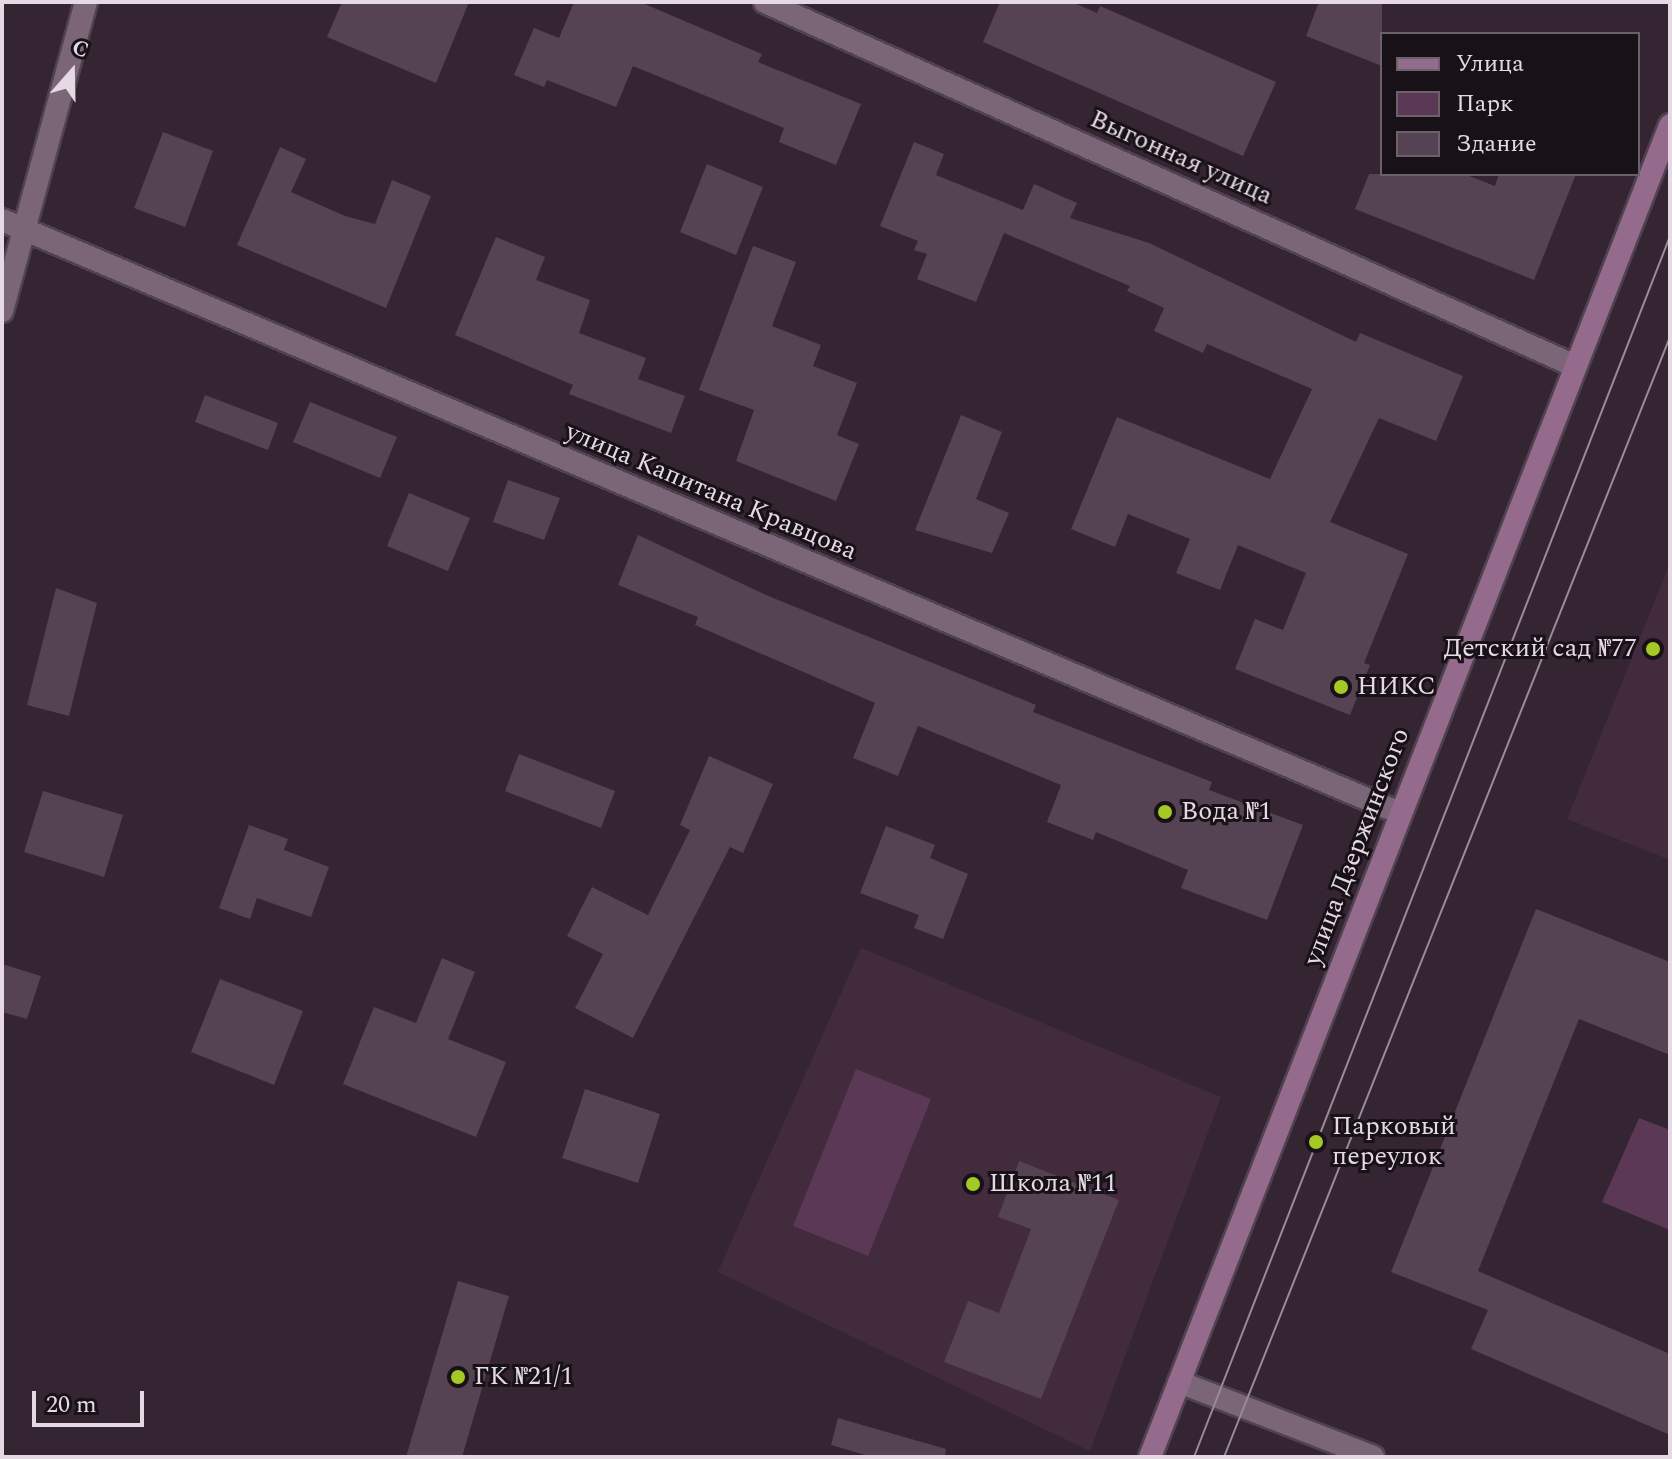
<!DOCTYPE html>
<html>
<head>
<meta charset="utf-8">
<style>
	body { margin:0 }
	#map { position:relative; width:1672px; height:1459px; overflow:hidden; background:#352533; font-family:Spectral,serif }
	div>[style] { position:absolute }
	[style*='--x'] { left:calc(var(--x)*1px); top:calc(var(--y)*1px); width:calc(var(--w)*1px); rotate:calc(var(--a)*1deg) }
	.built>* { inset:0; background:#412b3d }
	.green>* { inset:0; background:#5c3857 }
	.building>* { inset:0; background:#554252 }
	.roads { filter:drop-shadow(2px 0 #50424e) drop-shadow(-2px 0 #50424e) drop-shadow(0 2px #50424e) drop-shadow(0 -2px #50424e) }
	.minor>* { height:22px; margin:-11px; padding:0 11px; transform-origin:11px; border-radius:11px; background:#7a6676 }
	.tertiary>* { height:22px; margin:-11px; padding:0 11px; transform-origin:11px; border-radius:11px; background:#7a6676 }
	.secondary>* { height:22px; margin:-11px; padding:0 11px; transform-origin:11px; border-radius:11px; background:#946b8d }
	.tram>* { height:2px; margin:-1px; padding:0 1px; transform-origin:1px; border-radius:1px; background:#998c97 }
	.dots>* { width:22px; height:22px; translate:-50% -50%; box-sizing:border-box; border:4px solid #181117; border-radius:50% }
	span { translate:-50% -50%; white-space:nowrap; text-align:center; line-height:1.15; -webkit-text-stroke:6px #181117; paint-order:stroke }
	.street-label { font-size:26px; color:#e5dae3 }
	.poi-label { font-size:26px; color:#e5dae3 }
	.right { translate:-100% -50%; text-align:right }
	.left { translate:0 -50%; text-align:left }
	.frame { position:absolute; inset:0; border:4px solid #e5dae3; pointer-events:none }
	.legend { position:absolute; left:1380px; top:32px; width:260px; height:144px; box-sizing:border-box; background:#181117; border:2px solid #6a6169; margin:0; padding:10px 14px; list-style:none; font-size:24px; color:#e5dae3 }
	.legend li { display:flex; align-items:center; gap:16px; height:40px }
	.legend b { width:40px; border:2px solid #6a6169 }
	.north { position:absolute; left:32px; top:32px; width:80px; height:80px; -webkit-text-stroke:6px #181117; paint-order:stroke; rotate:20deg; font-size:22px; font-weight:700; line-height:32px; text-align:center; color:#e5dae3 }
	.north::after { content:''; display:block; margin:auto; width:28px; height:36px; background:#e5dae3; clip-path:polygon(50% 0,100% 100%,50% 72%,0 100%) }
	.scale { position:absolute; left:32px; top:1391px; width:112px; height:36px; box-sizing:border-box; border:4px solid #e5dae3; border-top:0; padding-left:10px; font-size:24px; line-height:28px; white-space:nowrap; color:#e5dae3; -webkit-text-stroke:6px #181117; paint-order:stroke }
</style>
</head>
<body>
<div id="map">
	<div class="built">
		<div style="clip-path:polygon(1670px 563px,1670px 860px,1567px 819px)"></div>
		<div style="clip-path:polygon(861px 948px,1221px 1097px,1090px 1451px,718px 1272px)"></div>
	</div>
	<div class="green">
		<div style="clip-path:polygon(856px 1069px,931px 1099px,868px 1256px,793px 1226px)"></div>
		<div style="clip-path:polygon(1639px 1118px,1670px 1130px,1670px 1230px,1602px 1202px)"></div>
	</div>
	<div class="building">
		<div style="clip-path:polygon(342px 2px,469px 2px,436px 83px,327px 37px)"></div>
		<div style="clip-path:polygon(574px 2px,640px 2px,762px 54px,758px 62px,861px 104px,836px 165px,779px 142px,784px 128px,633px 66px,616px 107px,547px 80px,544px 87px,514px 75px,534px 28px,559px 38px)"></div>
		<div style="clip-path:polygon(1000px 2px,1072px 2px,1097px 13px,1100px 6px,1276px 82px,1243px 156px,983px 42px)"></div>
		<div style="clip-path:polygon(1319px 2px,1382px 2px,1382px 66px,1306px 36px)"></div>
		<div style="clip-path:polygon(163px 132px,213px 151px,185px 227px,134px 208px)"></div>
		<div style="clip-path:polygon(914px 142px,944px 154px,936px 175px,1023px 210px,1034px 184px,1077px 203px,1070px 218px,1149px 243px,1356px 342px,1360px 333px,1463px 376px,1436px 441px,1379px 418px,1330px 522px,1408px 554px,1364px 663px,1370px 665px,1350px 715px,1235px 669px,1255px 619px,1283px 630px,1306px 573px,1238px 545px,1220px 590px,1176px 573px,1190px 539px,1128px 514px,1115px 547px,1071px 529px,1117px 417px,1270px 479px,1312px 389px,1207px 344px,1203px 353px,1154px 331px,1164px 308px,1127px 291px,1130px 286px,1004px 233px,976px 302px,917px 279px,927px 254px,914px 250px,918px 241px,880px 226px)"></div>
		<div style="clip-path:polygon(280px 147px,306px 159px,291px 192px,345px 216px,375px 224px,392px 180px,431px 196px,386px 308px,237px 245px)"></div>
		<div style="clip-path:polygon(707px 164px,763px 187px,736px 255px,680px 232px)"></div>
		<div style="clip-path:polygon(1369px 174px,1464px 174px,1495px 186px,1499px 174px,1576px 174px,1534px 280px,1355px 209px)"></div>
		<div style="clip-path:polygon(496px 237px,545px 257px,536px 280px,590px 300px,579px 333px,646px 358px,638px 379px,685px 396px,671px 433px,569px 394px,573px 385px,455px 335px)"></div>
		<div style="clip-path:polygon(753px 246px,796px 262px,772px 326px,821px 345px,813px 366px,857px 383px,837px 435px,859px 444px,836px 501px,736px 461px,754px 410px,699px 390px)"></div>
		<div style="clip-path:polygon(205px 395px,278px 423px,268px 450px,195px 422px)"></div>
		<div style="clip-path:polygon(310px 402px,397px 437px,380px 478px,293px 442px)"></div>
		<div style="clip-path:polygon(961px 415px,1002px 432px,976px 499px,1009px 513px,992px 553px,915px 530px)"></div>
		<div style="clip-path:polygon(508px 480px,560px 498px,544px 540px,493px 522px)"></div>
		<div style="clip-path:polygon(409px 493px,470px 518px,448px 571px,387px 546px)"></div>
		<div style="clip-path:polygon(638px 535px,766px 595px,1036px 705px,1033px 712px,1212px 782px,1209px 790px,1303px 825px,1267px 920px,1181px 888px,1188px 870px,1096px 832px,1093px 840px,1047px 822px,1061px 785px,918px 726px,898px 776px,853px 758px,875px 703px,695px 625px,698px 617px,618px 585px)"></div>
		<div style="clip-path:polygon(56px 588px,97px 603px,69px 716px,27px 705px)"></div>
		<div style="clip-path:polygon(519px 754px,615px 791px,601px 828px,505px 791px)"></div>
		<div style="clip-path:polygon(709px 756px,773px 784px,743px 853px,730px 847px,633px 1038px,575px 1008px,603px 954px,567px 936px,592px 887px,648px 915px,690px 830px,680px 825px)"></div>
		<div style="clip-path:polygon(43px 791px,123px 815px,104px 877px,24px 852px)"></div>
		<div style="clip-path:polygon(249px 825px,288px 839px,284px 850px,329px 867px,311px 917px,257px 898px,250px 919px,219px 908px)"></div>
		<div style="clip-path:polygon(886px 826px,935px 845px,930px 858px,968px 874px,943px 939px,914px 928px,919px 915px,860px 893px)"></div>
		<div style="clip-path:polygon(1536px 909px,1670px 962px,1670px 1055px,1579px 1019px,1478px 1271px,1670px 1354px,1670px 1435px,1471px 1349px,1488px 1310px,1391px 1272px)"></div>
		<div style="clip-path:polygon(442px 958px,475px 972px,448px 1039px,506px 1062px,476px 1137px,343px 1084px,374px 1007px,416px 1023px)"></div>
		<div style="clip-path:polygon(2px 964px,41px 976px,27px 1019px,2px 1012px)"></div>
		<div style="clip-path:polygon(220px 979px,303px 1011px,274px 1085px,191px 1052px)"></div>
		<div style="clip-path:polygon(585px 1089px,660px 1114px,638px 1183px,562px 1158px)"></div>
		<div style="clip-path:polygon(1019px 1161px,1119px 1200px,1041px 1399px,944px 1362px,968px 1301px,999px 1313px,1031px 1229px,998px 1217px)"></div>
		<div style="clip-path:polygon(458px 1281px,509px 1296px,462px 1457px,406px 1457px)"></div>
		<div style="clip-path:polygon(838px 1418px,946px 1449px,945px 1457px,872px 1457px,831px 1445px)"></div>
	</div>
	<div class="roads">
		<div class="minor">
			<div style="--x:765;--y:2;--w:888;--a:24.2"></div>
			<div style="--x:2;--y:220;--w:1519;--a:22.99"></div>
			<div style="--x:2;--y:311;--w:320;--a:-74.8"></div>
		</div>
		<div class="tertiary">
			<div style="--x:1179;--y:1382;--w:208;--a:21.1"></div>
		</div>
		<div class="secondary">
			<div style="--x:1150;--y:1457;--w:1430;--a:-68.67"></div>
		</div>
	</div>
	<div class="tram">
		<div style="--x:1194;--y:1457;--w:1311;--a:-68.7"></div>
		<div style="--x:1224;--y:1457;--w:1206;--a:-68.29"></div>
	</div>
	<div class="dots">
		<div style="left:1653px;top:649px;background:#a5c824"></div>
		<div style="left:1341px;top:687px;background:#a5c824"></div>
		<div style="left:1165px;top:812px;background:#a5c824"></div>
		<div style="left:1316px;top:1142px;background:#a5c824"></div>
		<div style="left:973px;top:1184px;background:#a5c824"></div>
		<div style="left:458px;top:1377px;background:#a5c824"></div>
	</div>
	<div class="street-label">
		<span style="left:1181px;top:158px;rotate:24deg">Выгонная улица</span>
		<span style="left:711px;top:492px;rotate:23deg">улица Капитана Кравцова</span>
		<span style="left:1357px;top:847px;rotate:-69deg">улица Дзержинского</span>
	</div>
	<div class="poi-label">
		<span class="right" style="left:1637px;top:649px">Детский сад №77</span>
		<span class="left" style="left:1357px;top:687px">НИКС</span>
		<span class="left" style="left:1181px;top:812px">Вода №1</span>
		<span class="left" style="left:1332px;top:1142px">Парковый<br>переулок</span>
		<span class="left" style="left:989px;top:1184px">Школа №11</span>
		<span class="left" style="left:474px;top:1377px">ГК №21/1</span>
	</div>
	<div class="frame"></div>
	<ul class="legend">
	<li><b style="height:10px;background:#946b8d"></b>Улица</li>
	<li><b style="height:22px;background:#5c3857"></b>Парк</li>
	<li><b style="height:22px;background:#554252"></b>Здание</li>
	</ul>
	<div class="north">С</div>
	<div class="scale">20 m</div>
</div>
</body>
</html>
